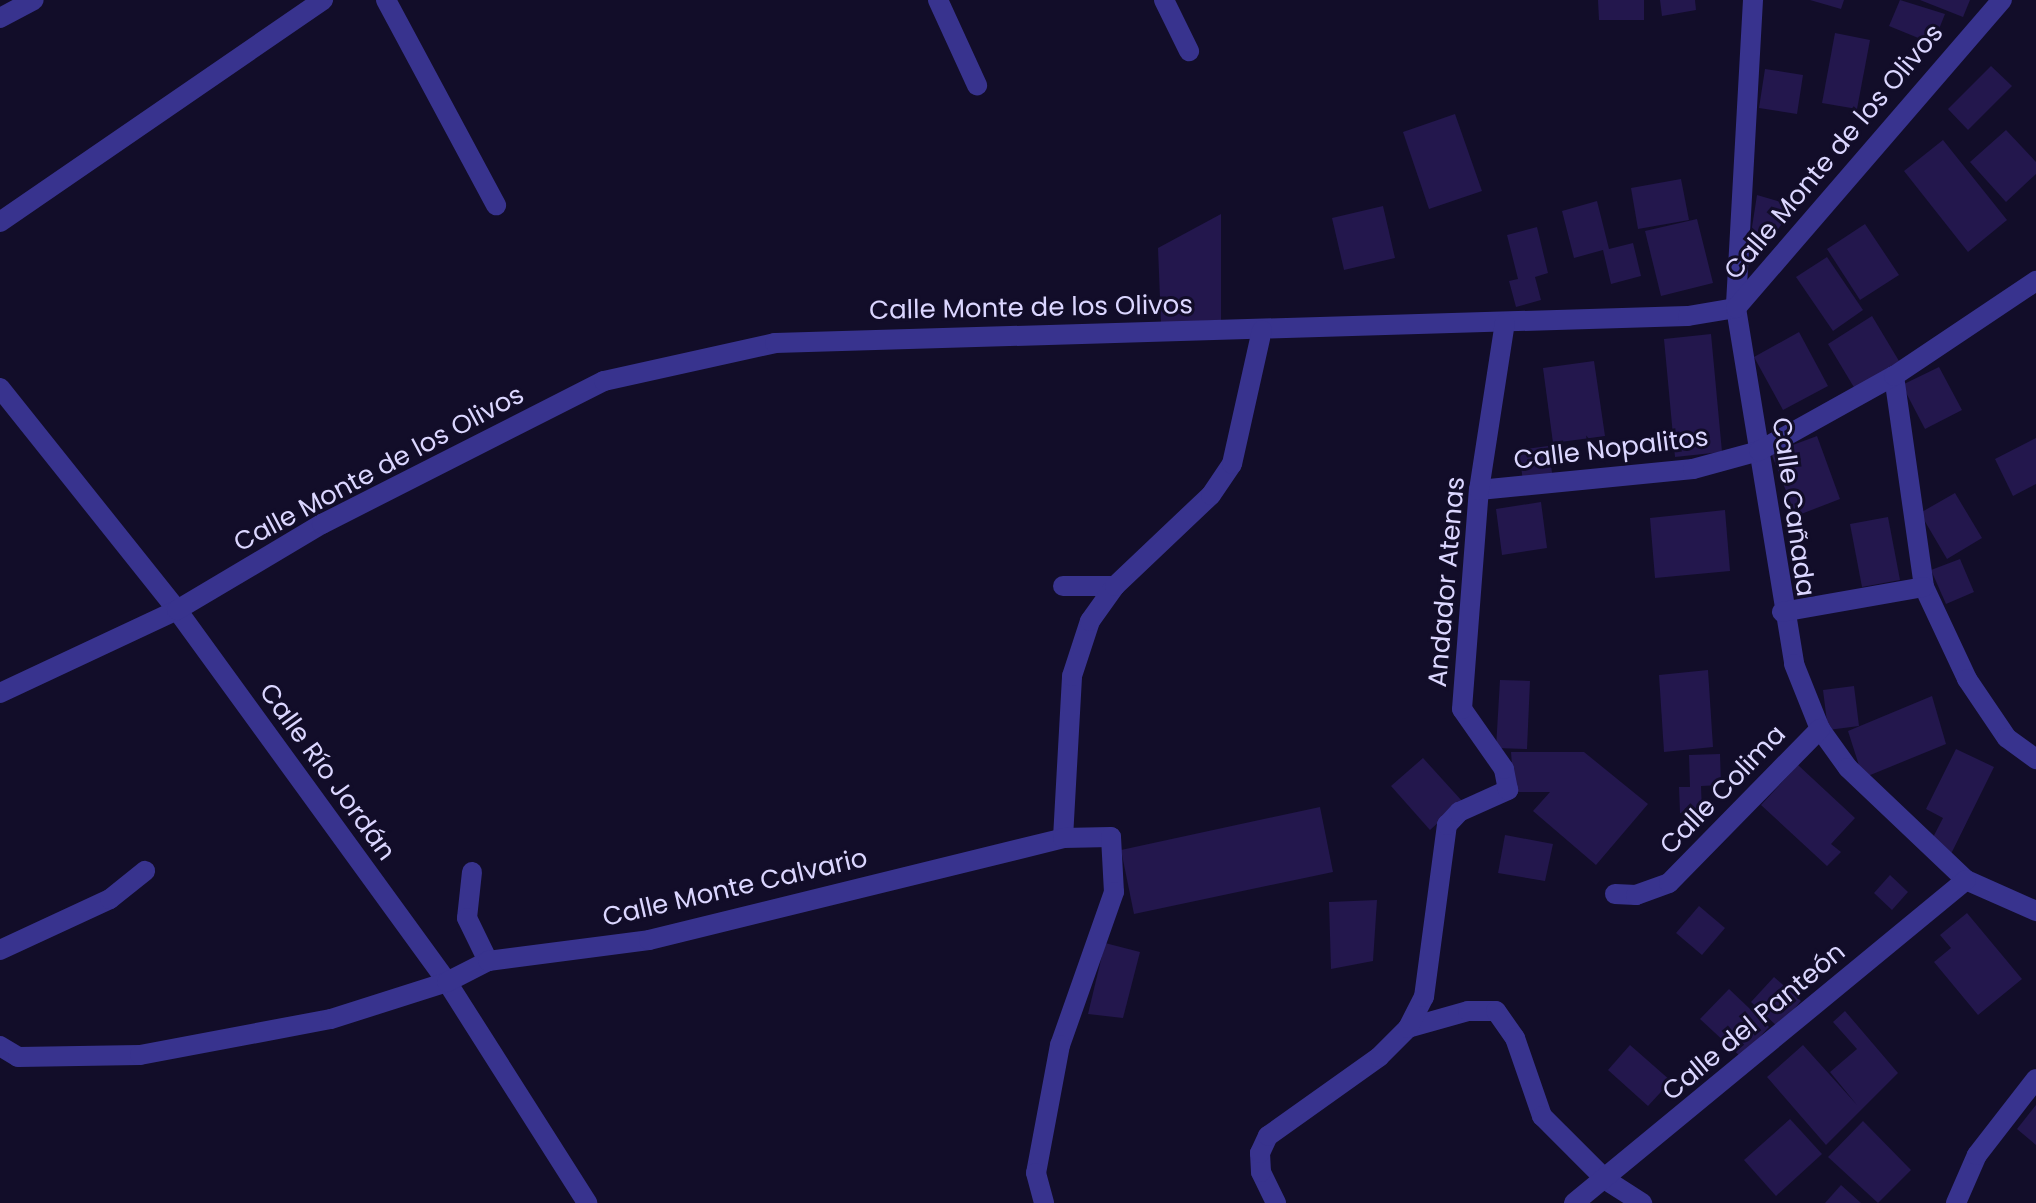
<!DOCTYPE html>
<html>
<head>
<meta charset="utf-8">
<style>
	body { margin:0 }
	#map { position:relative; width:2036px; height:1203px; overflow:hidden; background:#120d29; font-family:Poppins,sans-serif }
	div>[style] { position:absolute }
	[style*='--x'] { left:calc(var(--x)*1px); top:calc(var(--y)*1px); width:calc(var(--w)*1px); rotate:calc(var(--a)*1deg) }
	.building>* { inset:0; background:#23174d }
	.minor>* { height:20px; margin:-10px; padding:0 10px; transform-origin:10px; border-radius:10px; background:#38338e }
	span { translate:-50% -50%; white-space:nowrap; text-align:center; line-height:1.15; -webkit-text-stroke:6px #120d29; paint-order:stroke }
	.street-label { font-size:26px; color:#dbd6ff }
</style>
</head>
<body>
<div id="map">
	<div class="building">
		<div style="clip-path:polygon(1598px 0,1644px 0,1644px 20px,1599px 20px)"></div>
		<div style="clip-path:polygon(1660px 0,1695px 0,1696px 10px,1662px 16px)"></div>
		<div style="clip-path:polygon(1810px 0,1844px 0,1841px 9px)"></div>
		<div style="clip-path:polygon(1900px 0,1945px 14px,1933px 44px,1889px 26px)"></div>
		<div style="clip-path:polygon(1920px 0,1970px 0,1963px 17px)"></div>
		<div style="clip-path:polygon(1835px 33px,1870px 40px,1857px 109px,1822px 103px)"></div>
		<div style="clip-path:polygon(1991px 66px,2012px 86px,1968px 130px,1948px 109px)"></div>
		<div style="clip-path:polygon(1765px 69px,1803px 75px,1797px 114px,1759px 108px)"></div>
		<div style="clip-path:polygon(1455px 114px,1482px 191px,1429px 209px,1403px 132px)"></div>
		<div style="clip-path:polygon(2006px 130px,2036px 162px,2036px 174px,2006px 202px,1970px 162px)"></div>
		<div style="clip-path:polygon(1943px 140px,2007px 220px,1968px 252px,1904px 171px)"></div>
		<div style="clip-path:polygon(1681px 179px,1689px 220px,1638px 229px,1631px 188px)"></div>
		<div style="clip-path:polygon(1757px 195px,1794px 206px,1765px 248px,1750px 240px)"></div>
		<div style="clip-path:polygon(1597px 201px,1609px 249px,1633px 243px,1641px 276px,1611px 284px,1603px 250px,1574px 258px,1562px 211px)"></div>
		<div style="clip-path:polygon(1383px 206px,1395px 258px,1344px 270px,1332px 218px)"></div>
		<div style="clip-path:polygon(1221px 214px,1221px 320px,1161px 323px,1158px 248px)"></div>
		<div style="clip-path:polygon(1697px 219px,1713px 283px,1661px 296px,1645px 231px)"></div>
		<div style="clip-path:polygon(1865px 224px,1899px 275px,1860px 300px,1827px 249px)"></div>
		<div style="clip-path:polygon(1537px 227px,1548px 273px,1535px 277px,1541px 300px,1516px 307px,1509px 281px,1518px 279px,1507px 235px)"></div>
		<div style="clip-path:polygon(1827px 257px,1863px 310px,1833px 331px,1796px 277px)"></div>
		<div style="clip-path:polygon(1872px 316px,1899px 361px,1855px 389px,1828px 344px)"></div>
		<div style="clip-path:polygon(1799px 332px,1828px 386px,1783px 410px,1754px 357px)"></div>
		<div style="clip-path:polygon(1711px 334px,1722px 452px,1675px 457px,1664px 339px)"></div>
		<div style="clip-path:polygon(1594px 361px,1605px 436px,1553px 443px,1543px 368px)"></div>
		<div style="clip-path:polygon(1939px 367px,1962px 410px,1925px 429px,1902px 385px)"></div>
		<div style="clip-path:polygon(1817px 436px,1840px 499px,1796px 516px,1771px 453px)"></div>
		<div style="clip-path:polygon(2036px 438px,2036px 484px,2013px 496px,1995px 459px)"></div>
		<div style="clip-path:polygon(1548px 446px,1553px 479px,1523px 482px,1519px 450px)"></div>
		<div style="clip-path:polygon(1955px 493px,1982px 538px,1947px 559px,1920px 513px)"></div>
		<div style="clip-path:polygon(1541px 502px,1547px 548px,1502px 555px,1496px 509px)"></div>
		<div style="clip-path:polygon(1725px 510px,1730px 571px,1655px 578px,1650px 518px)"></div>
		<div style="clip-path:polygon(1888px 517px,1900px 580px,1862px 587px,1850px 524px)"></div>
		<div style="clip-path:polygon(1960px 559px,1974px 592px,1946px 604px,1931px 570px)"></div>
		<div style="clip-path:polygon(1708px 670px,1713px 747px,1664px 752px,1659px 675px)"></div>
		<div style="clip-path:polygon(1500px 680px,1530px 681px,1527px 749px,1496px 748px)"></div>
		<div style="clip-path:polygon(1854px 686px,1859px 726px,1828px 730px,1823px 690px)"></div>
		<div style="clip-path:polygon(1932px 696px,1946px 744px,1863px 778px,1848px 731px)"></div>
		<div style="clip-path:polygon(1956px 749px,1994px 767px,1949px 858px,1928px 847px,1943px 818px,1926px 809px)"></div>
		<div style="clip-path:polygon(1511px 752px,1584px 752px,1648px 804px,1596px 865px,1533px 811px,1550px 792px,1514px 792px)"></div>
		<div style="clip-path:polygon(1720px 754px,1721px 785px,1701px 786px,1702px 812px,1680px 813px,1679px 787px,1690px 787px,1689px 755px)"></div>
		<div style="clip-path:polygon(1423px 758px,1462px 801px,1430px 830px,1391px 786px)"></div>
		<div style="clip-path:polygon(1798px 765px,1855px 818px,1831px 844px,1841px 852px,1827px 866px,1761px 805px)"></div>
		<div style="clip-path:polygon(1320px 807px,1333px 872px,1134px 914px,1121px 850px)"></div>
		<div style="clip-path:polygon(1505px 835px,1553px 844px,1545px 881px,1498px 873px)"></div>
		<div style="clip-path:polygon(1890px 875px,1908px 892px,1892px 910px,1874px 893px)"></div>
		<div style="clip-path:polygon(1377px 900px,1373px 961px,1331px 969px,1329px 902px)"></div>
		<div style="clip-path:polygon(1699px 906px,1725px 928px,1702px 955px,1676px 933px)"></div>
		<div style="clip-path:polygon(1967px 913px,2022px 979px,1978px 1015px,1934px 962px,1951px 948px,1940px 935px)"></div>
		<div style="clip-path:polygon(1105px 943px,1140px 952px,1123px 1018px,1088px 1014px)"></div>
		<div style="clip-path:polygon(1774px 977px,1801px 1001px,1778px 1027px,1751px 1002px)"></div>
		<div style="clip-path:polygon(1729px 989px,1769px 1027px,1741px 1057px,1700px 1019px)"></div>
		<div style="clip-path:polygon(1845px 1011px,1898px 1073px,1826px 1145px,1767px 1077px,1803px 1045px,1857px 1105px,1830px 1072px,1857px 1049px,1833px 1022px)"></div>
		<div style="clip-path:polygon(1630px 1045px,1671px 1081px,1648px 1106px,1608px 1070px)"></div>
		<div style="clip-path:polygon(2036px 1105px,2036px 1145px,2017px 1129px)"></div>
		<div style="clip-path:polygon(1790px 1119px,1822px 1154px,1776px 1196px,1744px 1160px)"></div>
		<div style="clip-path:polygon(1863px 1121px,1911px 1170px,1878px 1203px,1828px 1157px)"></div>
		<div style="clip-path:polygon(1841px 1185px,1861px 1203px,1825px 1203px)"></div>
	</div>
	<div class="minor">
		<div style="--x:386;--y:0;--w:233;--a:61.8"></div>
		<div style="--x:938;--y:0;--w:94;--a:65.4"></div>
		<div style="--x:1164;--y:0;--w:57;--a:63.9"></div>
		<div style="--x:1753;--y:0;--w:308;--a:93.2"></div>
		<div style="--x:1736;--y:308;--w:361;--a:80.7"></div>
		<div style="--x:1794;--y:664;--w:70;--a:68.2"></div>
		<div style="--x:1820;--y:729;--w:48;--a:54.3"></div>
		<div style="--x:1848;--y:768;--w:163;--a:43.5"></div>
		<div style="--x:1966;--y:880;--w:77;--a:23.9"></div>
		<div style="--x:0;--y:18;--w:38;--a:-28"></div>
		<div style="--x:0;--y:222;--w:392;--a:-34.5"></div>
		<div style="--x:1894;--y:376;--w:213;--a:81.9"></div>
		<div style="--x:1924;--y:587;--w:102;--a:64.9"></div>
		<div style="--x:1967;--y:679;--w:71;--a:55.9"></div>
		<div style="--x:2007;--y:738;--w:36;--a:36"></div>
		<div style="--x:0;--y:388;--w:284;--a:51.4"></div>
		<div style="--x:177;--y:610;--w:460;--a:54"></div>
		<div style="--x:447;--y:982;--w:262;--a:57.6"></div>
		<div style="--x:1479;--y:490;--w:215;--a:-5.6"></div>
		<div style="--x:1693;--y:469;--w:68;--a:-15.3"></div>
		<div style="--x:1759;--y:451;--w:154;--a:-29.1"></div>
		<div style="--x:1894;--y:376;--w:171;--a:-33.8"></div>
		<div style="--x:1063;--y:586;--w:52;--a:0"></div>
		<div style="--x:1782;--y:612;--w:144;--a:-10"></div>
		<div style="--x:0;--y:693;--w:195;--a:-25.1"></div>
		<div style="--x:177;--y:610;--w:169;--a:-30.7"></div>
		<div style="--x:322;--y:524;--w:316;--a:-26.9"></div>
		<div style="--x:604;--y:381;--w:175;--a:-12.5"></div>
		<div style="--x:775;--y:343;--w:913;--a:-1.69"></div>
		<div style="--x:1688;--y:316;--w:49;--a:-9.5"></div>
		<div style="--x:1736;--y:308;--w:407;--a:-49.2"></div>
		<div style="--x:1063;--y:838;--w:162;--a:-86.8"></div>
		<div style="--x:1072;--y:676;--w:58;--a:-71.9"></div>
		<div style="--x:1090;--y:621;--w:43;--a:-54.5"></div>
		<div style="--x:1115;--y:586;--w:132;--a:-43.5"></div>
		<div style="--x:1211;--y:495;--w:37;--a:-56"></div>
		<div style="--x:1232;--y:464;--w:137;--a:-77.4"></div>
		<div style="--x:472;--y:872;--w:46;--a:96.2"></div>
		<div style="--x:467;--y:918;--w:48;--a:64"></div>
		<div style="--x:1615;--y:894;--w:21;--a:3"></div>
		<div style="--x:1636;--y:895;--w:35;--a:-20"></div>
		<div style="--x:1669;--y:883;--w:216;--a:-45.6"></div>
		<div style="--x:0;--y:950;--w:121;--a:-24.9"></div>
		<div style="--x:110;--y:899;--w:45;--a:-38.7"></div>
		<div style="--x:1408;--y:1028;--w:62;--a:-15.8"></div>
		<div style="--x:1468;--y:1011;--w:28;--a:0"></div>
		<div style="--x:1496;--y:1011;--w:33;--a:55"></div>
		<div style="--x:1515;--y:1038;--w:83;--a:70.9"></div>
		<div style="--x:1542;--y:1116;--w:91;--a:45"></div>
		<div style="--x:1606;--y:1180;--w:43;--a:32.6"></div>
		<div style="--x:0;--y:1046;--w:21;--a:31"></div>
		<div style="--x:18;--y:1057;--w:122;--a:-0.9"></div>
		<div style="--x:140;--y:1055;--w:194;--a:-10.7"></div>
		<div style="--x:331;--y:1019;--w:122;--a:-17.7"></div>
		<div style="--x:447;--y:982;--w:46;--a:-27.1"></div>
		<div style="--x:488;--y:961;--w:162;--a:-7.4"></div>
		<div style="--x:649;--y:940;--w:426;--a:-13.8"></div>
		<div style="--x:1063;--y:838;--w:48;--a:-1.2"></div>
		<div style="--x:1111;--y:837;--w:55;--a:86.9"></div>
		<div style="--x:1114;--y:892;--w:162;--a:109.4"></div>
		<div style="--x:1060;--y:1045;--w:130;--a:100.6"></div>
		<div style="--x:1036;--y:1173;--w:31;--a:75"></div>
		<div style="--x:1276;--y:1203;--w:34;--a:-116"></div>
		<div style="--x:1261;--y:1172;--w:19;--a:-93"></div>
		<div style="--x:1260;--y:1153;--w:19;--a:-65"></div>
		<div style="--x:1268;--y:1136;--w:136;--a:-35.4"></div>
		<div style="--x:1379;--y:1057;--w:41;--a:-45"></div>
		<div style="--x:1408;--y:1028;--w:35;--a:-63"></div>
		<div style="--x:1424;--y:997;--w:174;--a:-82.4"></div>
		<div style="--x:1447;--y:825;--w:18;--a:-47"></div>
		<div style="--x:1459;--y:812;--w:54;--a:-24.2"></div>
		<div style="--x:1508;--y:790;--w:21;--a:-101"></div>
		<div style="--x:1504;--y:769;--w:73;--a:-125"></div>
		<div style="--x:1462;--y:709;--w:220;--a:-85.6"></div>
		<div style="--x:1479;--y:490;--w:169;--a:-81.2"></div>
		<div style="--x:1574;--y:1203;--w:508;--a:-39.49"></div>
		<div style="--x:1956;--y:1203;--w:52;--a:-66.4"></div>
		<div style="--x:1977;--y:1155;--w:96;--a:-52.2"></div>
	</div>
	<div class="street-label">
		<span style="left:1834px;top:152px;rotate:-50deg">Calle Monte de los Olivos</span>
		<span style="left:1031px;top:308px;rotate:-1deg">Calle Monte de los Olivos</span>
		<span style="left:1611px;top:449px;rotate:-7deg">Calle Nopalitos</span>
		<span style="left:379px;top:469px;rotate:-28deg">Calle Monte de los Olivos</span>
		<span style="left:1793px;top:507px;rotate:82deg">Calle Cañada</span>
		<span style="left:1447px;top:582px;rotate:-85deg">Andador Atenas</span>
		<span style="left:327px;top:772px;rotate:54deg">Calle Río Jordán</span>
		<span style="left:1723px;top:790px;rotate:-46deg">Calle Colima</span>
		<span style="left:735px;top:888px;rotate:-13deg">Calle Monte Calvario</span>
		<span style="left:1754px;top:1022px;rotate:-40deg">Calle del Panteón</span>
	</div>
</div>
</body>
</html>
